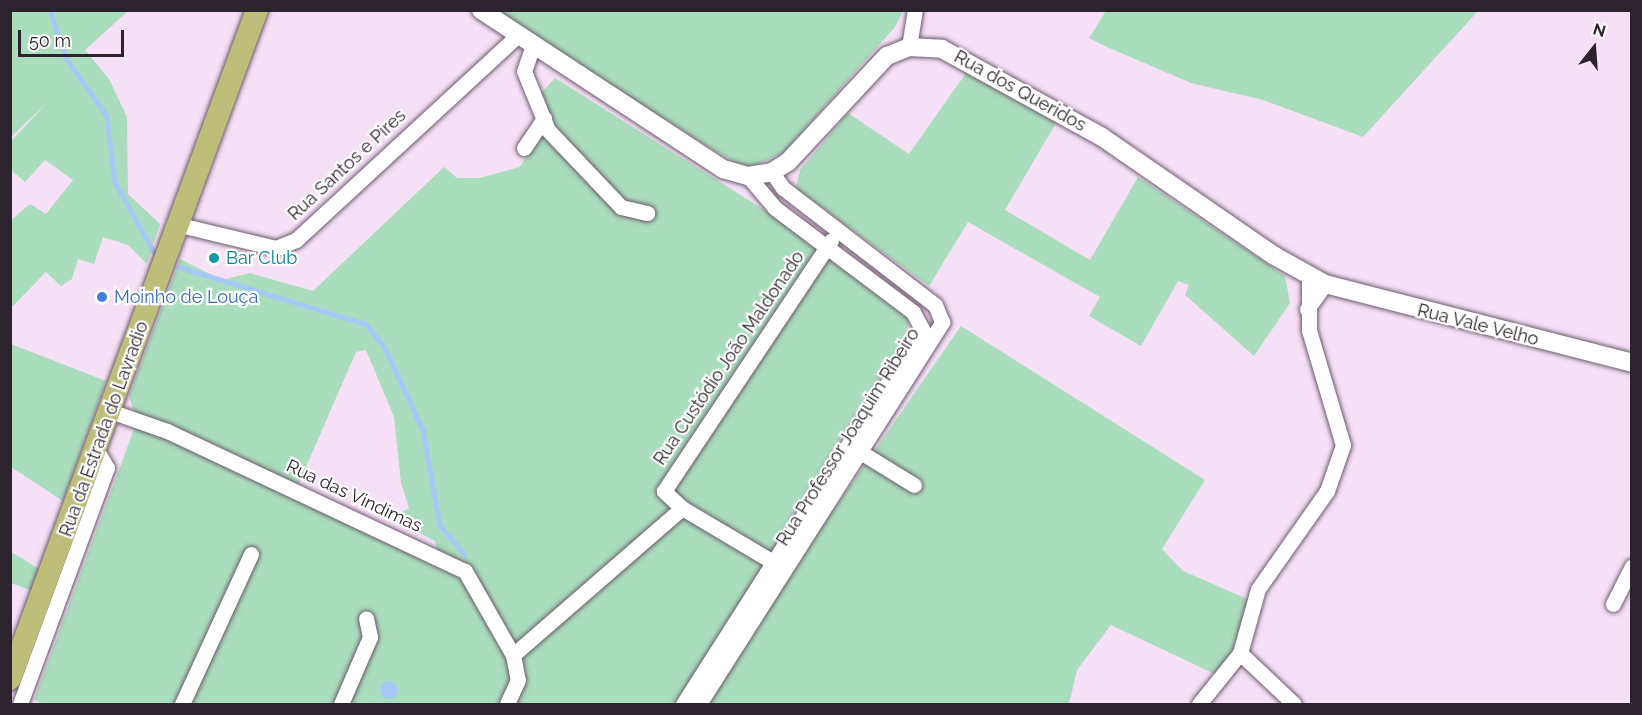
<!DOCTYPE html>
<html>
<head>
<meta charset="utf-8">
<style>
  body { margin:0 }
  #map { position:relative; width:1642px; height:715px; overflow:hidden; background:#f5e0f6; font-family:Raleway,sans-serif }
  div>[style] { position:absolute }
  .green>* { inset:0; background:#aaddbd }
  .water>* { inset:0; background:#a7c8f6 }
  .round { border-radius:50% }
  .stream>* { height:4.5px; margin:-2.25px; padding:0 2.25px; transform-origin:2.25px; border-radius:2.25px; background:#a7c8f6 }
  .roads { filter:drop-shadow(0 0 2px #6c5a6d) drop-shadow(0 0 2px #6c5a6d) }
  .minor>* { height:15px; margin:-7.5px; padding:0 7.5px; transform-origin:7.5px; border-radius:7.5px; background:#fff }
  .tertiary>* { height:18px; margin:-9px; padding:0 9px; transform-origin:9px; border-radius:9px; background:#fff }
  .primary>* { height:22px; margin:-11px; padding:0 11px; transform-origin:11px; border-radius:11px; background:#bcbe79 }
  .dots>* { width:16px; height:16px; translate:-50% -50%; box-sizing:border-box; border:3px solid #fff; border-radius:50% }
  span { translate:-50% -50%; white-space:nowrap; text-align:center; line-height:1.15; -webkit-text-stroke:4.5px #fff; paint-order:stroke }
  .street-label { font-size:18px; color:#2c242c }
  .culture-label { font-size:18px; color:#0d838f }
  .left { translate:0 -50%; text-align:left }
  .shop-label { font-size:18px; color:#366cbe }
  .frame { position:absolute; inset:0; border:12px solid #2c242c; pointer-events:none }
  .north { position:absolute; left:1564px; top:18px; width:60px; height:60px; -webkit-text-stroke:4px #fff; paint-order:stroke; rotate:17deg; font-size:16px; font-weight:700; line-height:24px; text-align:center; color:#2c242c }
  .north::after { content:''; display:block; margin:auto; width:21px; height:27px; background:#2c242c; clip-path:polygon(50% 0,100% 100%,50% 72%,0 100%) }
  .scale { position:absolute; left:18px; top:30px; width:106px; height:27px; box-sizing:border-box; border:3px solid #2c242c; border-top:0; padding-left:8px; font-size:18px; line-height:21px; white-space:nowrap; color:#2c242c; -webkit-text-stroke:4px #fff; paint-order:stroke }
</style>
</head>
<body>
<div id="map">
  <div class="green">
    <i style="clip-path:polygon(10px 11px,128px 11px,85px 50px,109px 79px,127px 117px,128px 194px,160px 224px,147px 264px,128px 245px,103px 237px,94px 264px,78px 259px,72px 279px,61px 286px,46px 272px,11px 308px,11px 220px,30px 204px,46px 214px,73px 180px,45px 160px,25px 182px,11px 170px,11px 141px,47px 103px,11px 137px)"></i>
    <i style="clip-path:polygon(495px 11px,903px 11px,895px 27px,784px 152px,756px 165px,741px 165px,712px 149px)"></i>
    <i style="clip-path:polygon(1106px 11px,1106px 10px,1478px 11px,1363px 137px,1263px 100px,1191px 83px,1107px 47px,1089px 38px)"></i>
    <i style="clip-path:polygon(966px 73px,1056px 123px,1005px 210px,1090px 260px,1138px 177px,1285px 276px,1290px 303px,1254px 356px,1185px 295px,1189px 285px,1178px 281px,1141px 346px,1089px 316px,1100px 297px,968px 222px,929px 286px,796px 188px,800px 170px,848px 113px,909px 154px)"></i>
    <i style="clip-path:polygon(evenodd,555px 78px,766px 211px,909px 319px,906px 335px,781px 532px,763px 577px,683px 704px,43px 704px,34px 700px,137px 421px,129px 396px,180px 259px,222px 280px,250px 273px,313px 291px,444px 167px,457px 178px,479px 178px,520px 167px,536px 140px,548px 130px,536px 99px,555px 78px,366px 350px,394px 417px,401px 483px,409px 508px,391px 518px,435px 541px,438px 556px,296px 490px,356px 352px,366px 350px)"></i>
    <i style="clip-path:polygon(961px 326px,1205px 480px,1162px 549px,1183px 571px,1254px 602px,1221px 677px,1111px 625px,1077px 670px,1069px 704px,699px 704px)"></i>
    <i style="clip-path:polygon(11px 344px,106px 381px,63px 501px,11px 467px)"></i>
    <i style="clip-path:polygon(10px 551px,39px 569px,30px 590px,11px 583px)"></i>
  </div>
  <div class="water">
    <i class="round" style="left:380px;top:681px;width:18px;height:18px"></i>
  </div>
  <div class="stream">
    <i style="left:50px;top:10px;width:51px;rotate:71.6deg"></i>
    <i style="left:66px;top:58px;width:71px;rotate:54.7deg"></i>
    <i style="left:107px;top:116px;width:66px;rotate:83.1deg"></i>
    <i style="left:115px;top:182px;width:80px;rotate:60.9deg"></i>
    <i style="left:179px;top:267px;width:195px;rotate:17deg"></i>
    <i style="left:366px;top:324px;width:28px;rotate:51deg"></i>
    <i style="left:384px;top:346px;width:93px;rotate:65.1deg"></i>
    <i style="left:423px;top:430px;width:97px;rotate:79.9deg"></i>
    <i style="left:440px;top:525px;width:38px;rotate:50deg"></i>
  </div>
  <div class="roads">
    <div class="minor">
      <i style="left:909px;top:47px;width:37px;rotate:-81deg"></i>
      <i style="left:532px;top:48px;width:24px;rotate:109deg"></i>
      <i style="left:524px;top:71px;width:64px;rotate:67.9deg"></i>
      <i style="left:548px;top:130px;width:106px;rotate:46.5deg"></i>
      <i style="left:621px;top:207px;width:27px;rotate:13deg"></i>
      <i style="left:524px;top:148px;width:36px;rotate:-56deg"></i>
      <i style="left:180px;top:225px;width:99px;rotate:13.5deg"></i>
      <i style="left:276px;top:248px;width:22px;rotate:-22deg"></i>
      <i style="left:296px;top:240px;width:298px;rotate:-42.7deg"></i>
      <i style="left:1307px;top:309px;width:31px;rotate:-54deg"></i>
      <i style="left:110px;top:411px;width:60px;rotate:19.3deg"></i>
      <i style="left:167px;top:431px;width:329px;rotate:25.2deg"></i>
      <i style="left:465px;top:571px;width:97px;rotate:60.3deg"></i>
      <i style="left:513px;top:655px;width:25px;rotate:79deg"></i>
      <i style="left:518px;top:680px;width:26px;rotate:115deg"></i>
      <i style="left:862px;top:453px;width:61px;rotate:31.6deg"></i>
      <i style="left:773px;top:562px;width:106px;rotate:-149.3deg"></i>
      <i style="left:682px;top:508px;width:25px;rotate:-137deg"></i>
      <i style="left:664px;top:491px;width:301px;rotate:-56.3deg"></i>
      <i style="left:1613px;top:604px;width:42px;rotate:-63.4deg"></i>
      <i style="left:1240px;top:653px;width:74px;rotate:43.4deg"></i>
      <i style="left:513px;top:655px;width:224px;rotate:-41deg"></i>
      <i style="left:20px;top:704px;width:252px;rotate:-69.8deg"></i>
      <i style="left:107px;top:468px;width:22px;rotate:-120deg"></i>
      <i style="left:182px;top:704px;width:165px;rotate:-65.3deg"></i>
      <i style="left:341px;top:704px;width:73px;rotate:-66.6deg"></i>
      <i style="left:370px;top:637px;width:19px;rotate:-102deg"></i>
      <i style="left:683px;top:704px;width:445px;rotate:-57.5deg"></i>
      <i style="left:922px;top:329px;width:19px;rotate:-118deg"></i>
      <i style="left:913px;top:312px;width:173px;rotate:-143deg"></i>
      <i style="left:775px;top:208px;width:42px;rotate:-130.2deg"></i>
      <i style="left:699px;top:704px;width:453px;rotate:-57.5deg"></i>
      <i style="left:942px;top:322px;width:18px;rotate:-112deg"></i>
      <i style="left:935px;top:305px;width:192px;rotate:-142.4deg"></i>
      <i style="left:783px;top:188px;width:19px;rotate:-125deg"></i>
      <i style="left:1199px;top:704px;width:65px;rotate:-51.2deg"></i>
      <i style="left:1240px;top:653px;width:66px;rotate:-74.3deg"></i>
      <i style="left:1258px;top:589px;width:120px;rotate:-54.9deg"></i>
      <i style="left:1327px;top:491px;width:49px;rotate:-70.8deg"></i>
      <i style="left:1343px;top:445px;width:120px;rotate:-106.5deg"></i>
      <i style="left:1309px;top:330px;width:54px;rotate:-90deg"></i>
    </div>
    <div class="tertiary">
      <i style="left:481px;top:10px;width:290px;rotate:33.3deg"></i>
      <i style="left:723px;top:169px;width:26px;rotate:16deg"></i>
      <i style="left:748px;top:176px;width:24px;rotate:-9deg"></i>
      <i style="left:772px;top:172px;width:19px;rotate:-32deg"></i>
      <i style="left:788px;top:162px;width:145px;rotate:-47deg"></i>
      <i style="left:887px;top:56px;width:24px;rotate:-22deg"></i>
      <i style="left:909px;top:47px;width:33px;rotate:3deg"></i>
      <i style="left:942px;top:49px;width:183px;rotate:28.8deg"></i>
      <i style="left:1102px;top:137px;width:208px;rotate:34.6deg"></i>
      <i style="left:1273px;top:255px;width:60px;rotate:29.1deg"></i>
      <i style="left:1325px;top:284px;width:317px;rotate:14.4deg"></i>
    </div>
    <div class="primary">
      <i style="left:10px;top:679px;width:713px;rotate:-69.74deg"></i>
    </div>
  </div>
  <div class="dots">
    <i style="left:214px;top:258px;background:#0f9aa8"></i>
    <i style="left:102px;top:297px;background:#3f7fe0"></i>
  </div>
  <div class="street-label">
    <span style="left:1020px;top:91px;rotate:29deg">Rua dos Queridos</span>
    <span style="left:347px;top:165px;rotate:-43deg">Rua Santos e Pires</span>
    <span style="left:1478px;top:325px;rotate:14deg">Rua Vale Velho</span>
    <span style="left:729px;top:358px;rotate:-56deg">Rua Custódio João Maldonado</span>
    <span style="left:104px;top:429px;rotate:-70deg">Rua da Estrada do Lavradio</span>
    <span style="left:848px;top:437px;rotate:-58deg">Rua Professor Joaquim Ribeiro</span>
    <span style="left:354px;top:496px;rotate:25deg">Rua das Vindimas</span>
  </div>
  <div class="culture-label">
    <span class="left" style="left:226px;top:258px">Bar Club</span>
  </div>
  <div class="shop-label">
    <span class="left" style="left:114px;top:297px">Moinho de Louça</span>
  </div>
  <div class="frame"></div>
  <div class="north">N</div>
  <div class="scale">50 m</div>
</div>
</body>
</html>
